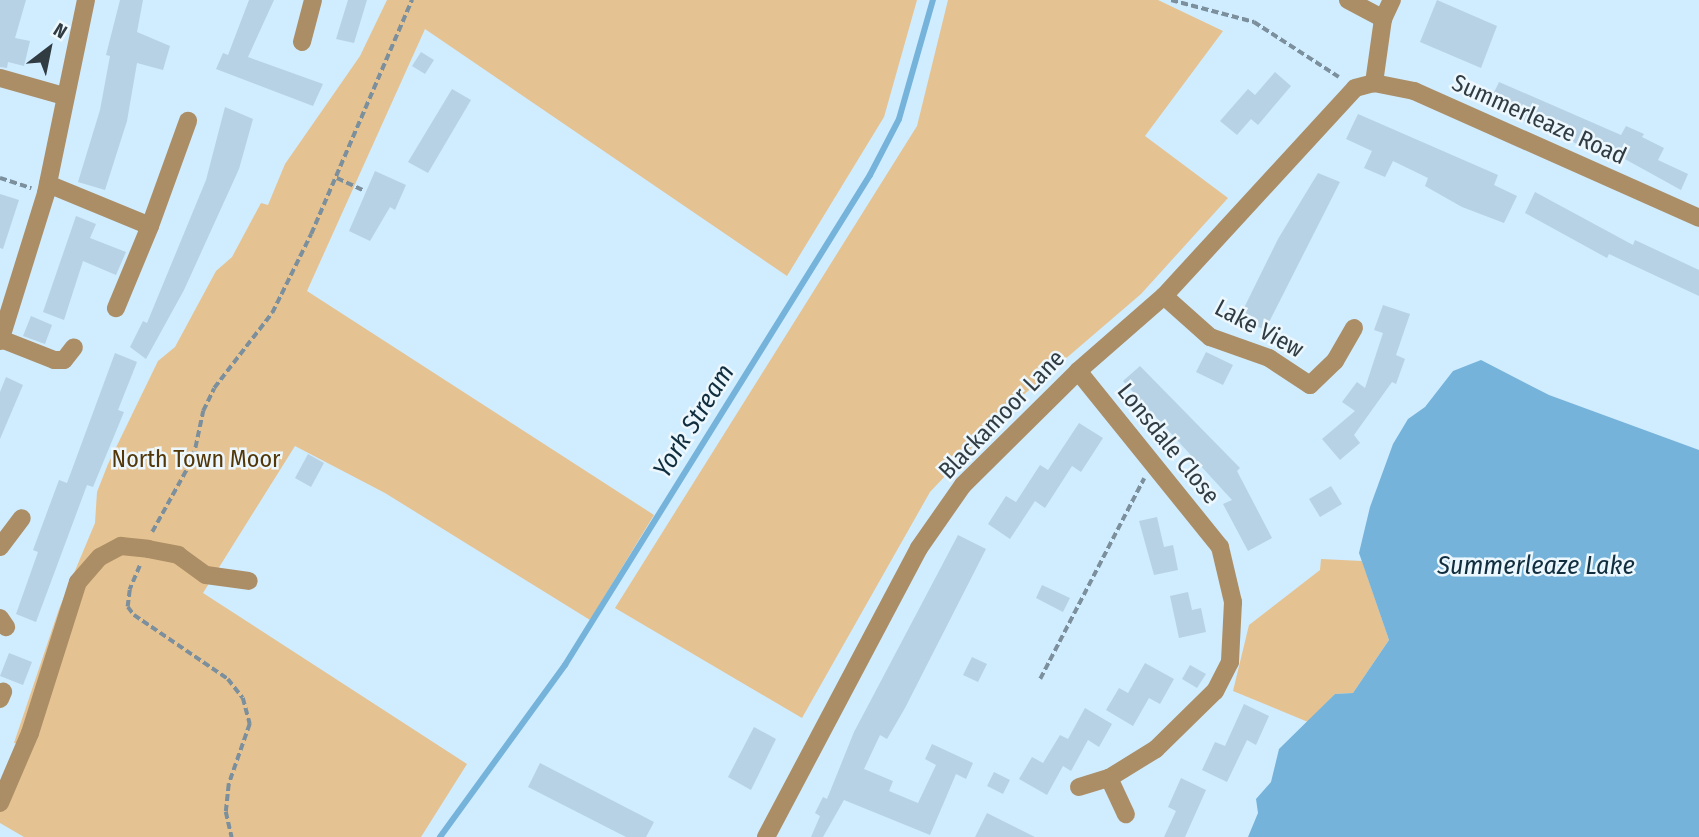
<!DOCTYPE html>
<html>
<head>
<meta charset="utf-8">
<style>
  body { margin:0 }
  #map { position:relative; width:1699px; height:837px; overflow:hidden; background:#d0ecff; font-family:"Fira Sans Condensed",sans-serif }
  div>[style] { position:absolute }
  .green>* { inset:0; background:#e5c291 }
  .water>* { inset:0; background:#75b3da }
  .stream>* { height:6px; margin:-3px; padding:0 3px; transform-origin:3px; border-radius:3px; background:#75b3da }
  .building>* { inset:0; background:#b6d2e4 }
  .path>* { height:3.5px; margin-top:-1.75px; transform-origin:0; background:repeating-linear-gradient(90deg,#7c8f9c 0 7px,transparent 0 10.5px) }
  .minor>* { height:18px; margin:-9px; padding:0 9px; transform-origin:9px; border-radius:9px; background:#ab8e66 }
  span { translate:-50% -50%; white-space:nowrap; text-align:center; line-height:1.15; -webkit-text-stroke:5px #ecf7fe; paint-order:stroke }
  .street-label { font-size:24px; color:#303b42 }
  .park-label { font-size:24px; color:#523709 }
  .water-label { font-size:26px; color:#112e3f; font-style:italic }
  .north { position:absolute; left:14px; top:14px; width:70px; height:70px; -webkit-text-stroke:5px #ecf7fe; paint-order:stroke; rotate:32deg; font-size:19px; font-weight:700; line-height:28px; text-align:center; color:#303b42 }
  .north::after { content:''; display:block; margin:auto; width:24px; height:32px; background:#303b42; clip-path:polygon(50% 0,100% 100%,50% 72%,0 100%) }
</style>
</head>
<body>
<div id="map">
  <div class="green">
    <i style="clip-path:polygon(387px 0,917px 0,884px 117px,787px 276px,425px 29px,307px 291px,654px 515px,590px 620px,385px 493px,295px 446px,203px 593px,467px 764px,421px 837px,24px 837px,0 823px,0 786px,20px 744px,14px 743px,59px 609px,95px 523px,97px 492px,108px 464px,158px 361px,175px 347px,216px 271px,232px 257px,261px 203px,268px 205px,285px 164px,360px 56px)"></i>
    <i style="clip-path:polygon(948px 0,1158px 0,1223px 31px,1145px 136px,1228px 198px,1141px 294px,1014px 403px,930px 492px,802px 718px,615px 608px,917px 126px)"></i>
    <i style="clip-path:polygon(1321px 559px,1362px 561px,1389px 640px,1353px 693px,1335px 694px,1308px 722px,1233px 691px,1249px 625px,1320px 570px)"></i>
  </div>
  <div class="water">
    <i style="clip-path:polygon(1481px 360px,1549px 395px,1699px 450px,1699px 837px,1248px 837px,1258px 813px,1256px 799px,1271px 782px,1279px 749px,1335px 694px,1353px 693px,1389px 640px,1359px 553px,1370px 507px,1393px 444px,1408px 419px,1425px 407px,1453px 371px)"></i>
  </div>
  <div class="stream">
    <i style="left:440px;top:837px;width:213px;rotate:-54deg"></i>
    <i style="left:565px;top:665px;width:577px;rotate:-58.1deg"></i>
    <i style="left:870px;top:175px;width:63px;rotate:-62.6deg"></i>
    <i style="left:899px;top:119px;width:124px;rotate:-74.1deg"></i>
  </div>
  <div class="building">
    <i style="clip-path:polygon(0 0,26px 0,15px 38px,30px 41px,24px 66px,8px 62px,7px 68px,0 67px)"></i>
    <i style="clip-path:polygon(120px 0,143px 0,137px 32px,170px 46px,163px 70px,137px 63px,127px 121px,105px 190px,78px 182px,100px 110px,110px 56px,106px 55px)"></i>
    <i style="clip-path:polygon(249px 0,274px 0,248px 57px,323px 84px,313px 106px,216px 69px,223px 53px,228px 55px)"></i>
    <i style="clip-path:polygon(348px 0,367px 0,354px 43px,336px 39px)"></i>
    <i style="clip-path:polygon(1437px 0,1497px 26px,1481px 68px,1420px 42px)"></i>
    <i style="clip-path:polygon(421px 52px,434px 60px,425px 74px,412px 66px)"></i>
    <i style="clip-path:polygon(1275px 72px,1291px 86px,1258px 125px,1251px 119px,1237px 135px,1220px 121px,1248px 89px,1255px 95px)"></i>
    <i style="clip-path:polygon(1499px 82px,1621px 135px,1626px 126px,1644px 134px,1642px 137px,1664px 148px,1658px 160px,1688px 174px,1681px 190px,1603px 147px,1600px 154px,1488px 105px)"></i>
    <i style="clip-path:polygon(452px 89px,471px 100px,428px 173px,408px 162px)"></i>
    <i style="clip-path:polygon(225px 107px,253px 119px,239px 169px,184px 290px,146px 359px,130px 347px,143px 321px,147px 323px,206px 180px)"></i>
    <i style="clip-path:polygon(1358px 114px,1498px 175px,1494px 185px,1517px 196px,1504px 223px,1462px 207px,1425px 186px,1428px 178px,1393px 161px,1385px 177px,1364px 168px,1372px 151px,1346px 139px)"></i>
    <i style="clip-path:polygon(375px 171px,406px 185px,395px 210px,390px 207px,370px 241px,349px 231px)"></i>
    <i style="clip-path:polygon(1318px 173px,1340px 182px,1265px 330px,1239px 318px,1278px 239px)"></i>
    <i style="clip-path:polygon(1535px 192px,1633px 245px,1635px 240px,1699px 270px,1699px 296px,1609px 254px,1607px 258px,1525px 213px)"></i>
    <i style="clip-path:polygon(0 194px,19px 200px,3px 249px,0 248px)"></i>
    <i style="clip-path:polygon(76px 216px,96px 224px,90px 238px,126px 252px,116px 275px,83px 261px,64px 320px,43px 312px)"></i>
    <i style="clip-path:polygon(1383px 305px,1410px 314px,1396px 355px,1405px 359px,1396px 384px,1392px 382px,1354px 435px,1360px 443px,1340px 460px,1322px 439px,1355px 411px,1342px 402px,1357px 382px,1365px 388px,1383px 333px,1374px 330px)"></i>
    <i style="clip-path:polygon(31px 316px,52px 325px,45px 344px,23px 336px)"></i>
    <i style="clip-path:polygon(1206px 352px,1233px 365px,1223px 385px,1196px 372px)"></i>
    <i style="clip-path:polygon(115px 353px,137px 362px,118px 410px,124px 412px,93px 487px,87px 485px,36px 622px,16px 614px,38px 552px,33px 550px,59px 480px,67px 483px)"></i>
    <i style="clip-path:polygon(1140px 366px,1240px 468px,1237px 471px,1272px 538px,1248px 551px,1223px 504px,1232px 500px,1123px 381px)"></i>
    <i style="clip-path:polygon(6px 377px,23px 385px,0 439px,0 392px)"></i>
    <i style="clip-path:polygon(1079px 423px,1103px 438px,1081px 472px,1072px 466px,1045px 508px,1035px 501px,1010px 539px,988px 524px,1006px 496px,1016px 502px,1040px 465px,1048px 470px)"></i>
    <i style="clip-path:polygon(308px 454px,324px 463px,311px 487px,295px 478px)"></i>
    <i style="clip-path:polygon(1331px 486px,1342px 504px,1320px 517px,1309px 499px)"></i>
    <i style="clip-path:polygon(1157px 517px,1164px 547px,1173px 545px,1178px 570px,1154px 575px,1139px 521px)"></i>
    <i style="clip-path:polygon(958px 535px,986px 549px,905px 708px,887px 739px,880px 735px,864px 769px,893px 781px,889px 791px,918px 803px,936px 765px,925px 759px,932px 744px,973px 763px,966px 779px,956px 774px,930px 835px,844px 800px,823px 837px,811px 837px,820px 816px,815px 813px,823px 797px,827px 799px,854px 732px)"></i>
    <i style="clip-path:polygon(1042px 585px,1070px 598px,1063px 612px,1036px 598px)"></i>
    <i style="clip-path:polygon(1188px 592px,1192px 610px,1201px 608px,1206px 632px,1179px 638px,1170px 596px)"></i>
    <i style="clip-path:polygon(9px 653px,32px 662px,23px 685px,0 676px)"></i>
    <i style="clip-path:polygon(972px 657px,987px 664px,978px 682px,963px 675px)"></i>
    <i style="clip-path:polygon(1145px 663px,1174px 679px,1160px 704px,1149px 698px,1133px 726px,1106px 710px,1119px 688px,1128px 693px)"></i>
    <i style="clip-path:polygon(1190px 665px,1206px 674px,1197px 688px,1182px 679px)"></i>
    <i style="clip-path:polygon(1244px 704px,1269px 716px,1256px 745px,1247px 740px,1227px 782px,1202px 770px,1215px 742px,1225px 746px)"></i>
    <i style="clip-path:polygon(1085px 708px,1112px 724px,1099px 747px,1088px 740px,1071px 771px,1063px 766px,1047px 795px,1019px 779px,1032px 757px,1043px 763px,1060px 735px,1068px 739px)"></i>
    <i style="clip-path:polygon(754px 727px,776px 739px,751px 790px,728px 777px)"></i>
    <i style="clip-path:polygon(540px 763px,654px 822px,646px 837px,626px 837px,528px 787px)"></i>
    <i style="clip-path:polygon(994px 772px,1010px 780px,1003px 794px,987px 786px)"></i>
    <i style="clip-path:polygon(1181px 778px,1206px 790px,1185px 837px,1164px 837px,1176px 811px,1168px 807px)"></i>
    <i style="clip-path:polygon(987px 813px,1035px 837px,975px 837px)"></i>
  </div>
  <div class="path">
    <i style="left:1171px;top:0;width:86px;rotate:14.8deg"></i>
    <i style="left:1254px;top:22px;width:101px;rotate:32.9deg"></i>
    <i style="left:0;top:178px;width:33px;rotate:18deg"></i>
    <i style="left:337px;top:178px;width:31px;rotate:25deg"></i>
    <i style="left:152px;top:532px;width:85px;rotate:-61deg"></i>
    <i style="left:193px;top:458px;width:48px;rotate:-78deg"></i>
    <i style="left:203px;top:411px;width:25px;rotate:-64deg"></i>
    <i style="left:214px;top:388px;width:95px;rotate:-52.3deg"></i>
    <i style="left:272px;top:313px;width:88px;rotate:-63.7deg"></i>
    <i style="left:311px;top:234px;width:255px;rotate:-66.7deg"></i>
    <i style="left:140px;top:566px;width:26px;rotate:113deg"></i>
    <i style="left:130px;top:590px;width:17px;rotate:97deg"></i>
    <i style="left:128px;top:607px;width:10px;rotate:53deg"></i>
    <i style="left:134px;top:615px;width:114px;rotate:34.2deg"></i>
    <i style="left:228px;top:679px;width:24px;rotate:52deg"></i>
    <i style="left:243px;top:698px;width:27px;rotate:75deg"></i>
    <i style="left:250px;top:724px;width:64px;rotate:109.3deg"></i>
    <i style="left:229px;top:784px;width:28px;rotate:96deg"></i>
    <i style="left:226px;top:812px;width:26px;rotate:77deg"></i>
    <i style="left:1040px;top:679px;width:226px;rotate:-62.6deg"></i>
  </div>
  <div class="minor">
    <i style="left:1348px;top:0;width:40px;rotate:28deg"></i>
    <i style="left:1383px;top:19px;width:65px;rotate:98deg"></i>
    <i style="left:1383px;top:19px;width:21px;rotate:-65deg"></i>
    <i style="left:302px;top:42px;width:43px;rotate:-75.3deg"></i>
    <i style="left:0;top:78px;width:66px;rotate:15.7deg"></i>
    <i style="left:48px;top:184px;width:110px;rotate:22.4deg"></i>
    <i style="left:150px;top:226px;width:89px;rotate:112.5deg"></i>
    <i style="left:150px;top:226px;width:112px;rotate:-70.1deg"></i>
    <i style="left:1164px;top:296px;width:62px;rotate:41.7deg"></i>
    <i style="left:1210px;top:337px;width:63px;rotate:19.6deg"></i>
    <i style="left:1269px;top:358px;width:49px;rotate:33.4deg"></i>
    <i style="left:1310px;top:385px;width:35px;rotate:-44deg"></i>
    <i style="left:1335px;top:361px;width:38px;rotate:-60deg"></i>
    <i style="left:1px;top:339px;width:57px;rotate:21.6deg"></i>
    <i style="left:54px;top:360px;width:10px"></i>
    <i style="left:64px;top:360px;width:16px;rotate:-52deg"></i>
    <i style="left:0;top:341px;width:155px;rotate:-72.7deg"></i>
    <i style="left:46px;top:193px;width:197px;rotate:-78.3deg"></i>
    <i style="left:1078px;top:371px;width:226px;rotate:51.1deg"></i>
    <i style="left:1220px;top:547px;width:57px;rotate:76.7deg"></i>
    <i style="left:1233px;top:602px;width:60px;rotate:92.9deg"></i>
    <i style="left:1230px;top:662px;width:33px;rotate:117deg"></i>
    <i style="left:1215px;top:691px;width:83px;rotate:135.5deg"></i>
    <i style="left:1156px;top:749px;width:55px;rotate:148.3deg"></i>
    <i style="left:1109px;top:778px;width:40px;rotate:65deg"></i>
    <i style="left:0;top:547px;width:36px;rotate:-53deg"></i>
    <i style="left:0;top:618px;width:11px;rotate:56deg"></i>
    <i style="left:0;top:699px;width:8px;rotate:-67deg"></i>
    <i style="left:1079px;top:787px;width:31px;rotate:-17deg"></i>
    <i style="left:0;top:803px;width:76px;rotate:-66.8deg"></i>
    <i style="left:30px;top:733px;width:158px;rotate:-72.4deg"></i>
    <i style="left:78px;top:582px;width:33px;rotate:-49deg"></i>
    <i style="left:100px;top:557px;width:24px;rotate:-28deg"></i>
    <i style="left:121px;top:546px;width:27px;rotate:6deg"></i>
    <i style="left:148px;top:549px;width:31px;rotate:11deg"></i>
    <i style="left:178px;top:555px;width:34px;rotate:36deg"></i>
    <i style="left:206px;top:575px;width:43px;rotate:7.9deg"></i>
    <i style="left:766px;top:837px;width:327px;rotate:-62.1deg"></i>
    <i style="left:919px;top:548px;width:77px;rotate:-55.1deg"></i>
    <i style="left:963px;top:485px;width:162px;rotate:-44.7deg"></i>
    <i style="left:1078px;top:371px;width:114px;rotate:-41.1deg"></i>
    <i style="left:1164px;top:296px;width:282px;rotate:-47.4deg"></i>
    <i style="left:1355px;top:88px;width:20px;rotate:-15deg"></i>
    <i style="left:1374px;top:83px;width:41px;rotate:11.3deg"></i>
    <i style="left:1414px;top:91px;width:312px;rotate:24deg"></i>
  </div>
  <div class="street-label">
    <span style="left:1539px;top:120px;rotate:24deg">Summerleaze Road</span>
    <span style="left:1259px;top:329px;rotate:28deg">Lake View</span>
    <span style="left:1002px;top:415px;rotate:-46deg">Blackamoor Lane</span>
    <span style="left:1168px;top:444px;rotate:51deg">Lonsdale Close</span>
  </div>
  <div class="park-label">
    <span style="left:196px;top:460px">North Town Moor</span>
  </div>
  <div class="water-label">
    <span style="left:694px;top:421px;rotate:-58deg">York Stream</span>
    <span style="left:1536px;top:566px">Summerleaze Lake</span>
  </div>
  <div class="north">N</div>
</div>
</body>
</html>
